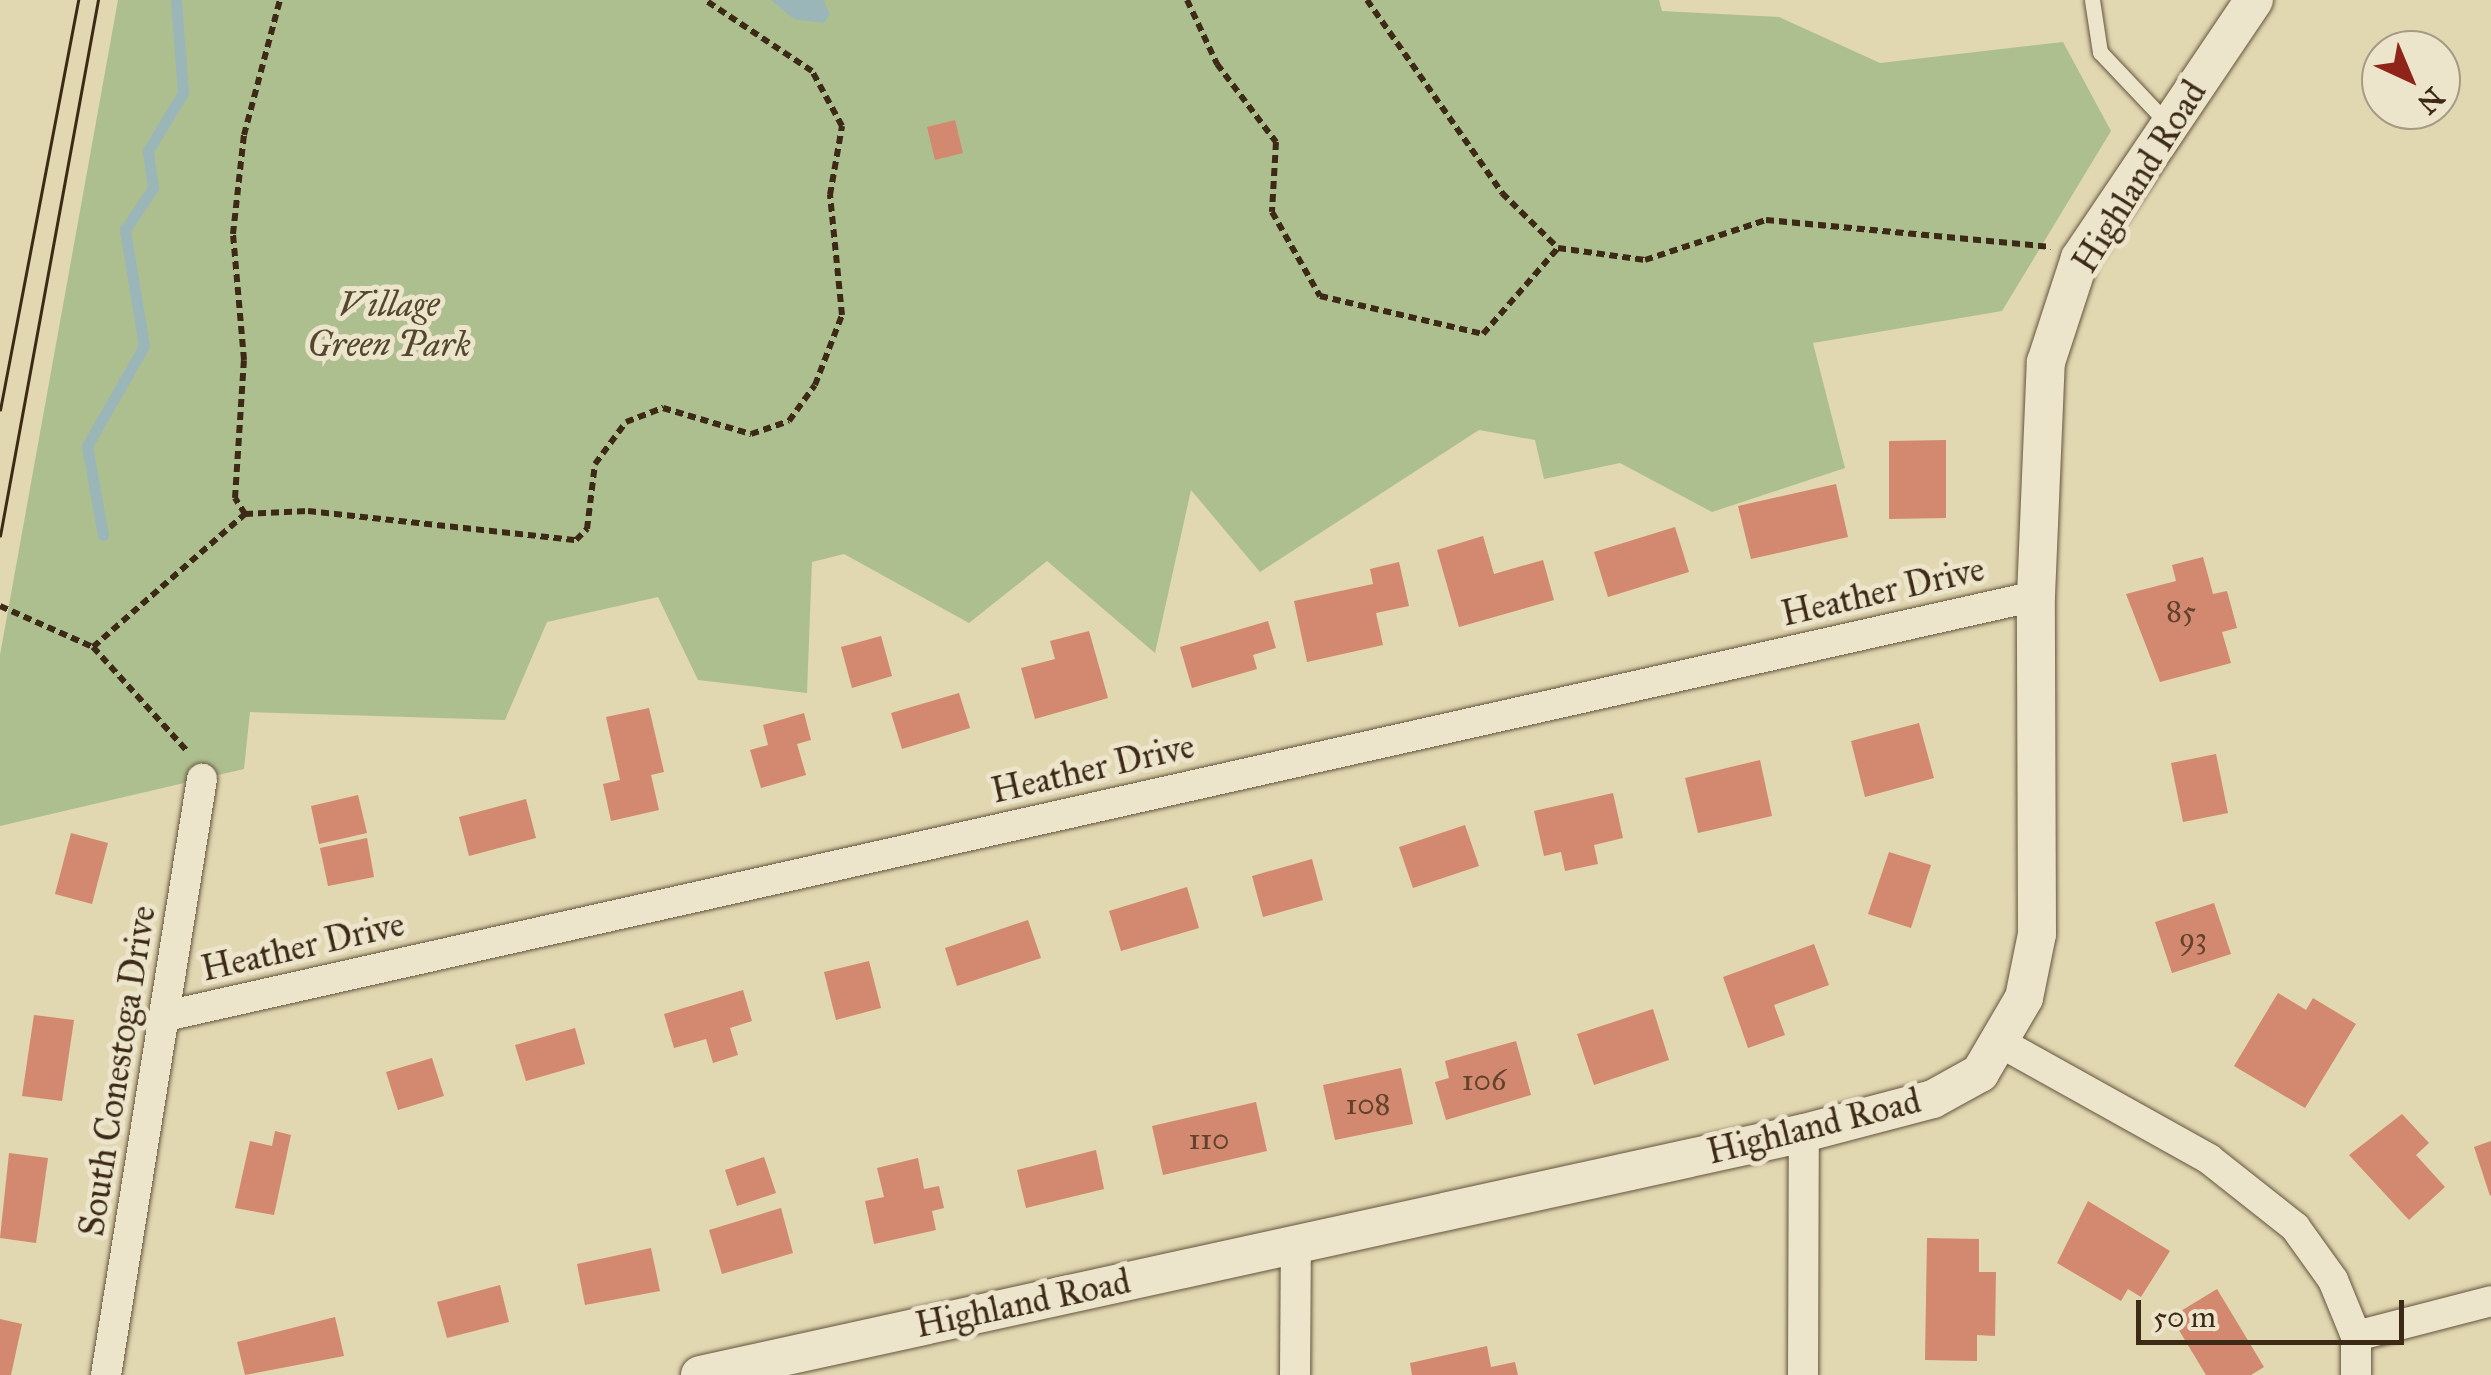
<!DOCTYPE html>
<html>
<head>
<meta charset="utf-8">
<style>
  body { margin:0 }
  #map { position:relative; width:2491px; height:1375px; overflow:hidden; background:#e1d7b1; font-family:"IM FELL Great Primer",serif }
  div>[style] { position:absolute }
  .green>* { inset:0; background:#aebf8f }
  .water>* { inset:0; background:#9ab6b8 }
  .stream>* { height:11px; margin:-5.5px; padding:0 5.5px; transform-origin:5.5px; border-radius:5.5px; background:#9ab6b8 }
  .building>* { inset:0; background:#d38870 }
  .path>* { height:6px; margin-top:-3px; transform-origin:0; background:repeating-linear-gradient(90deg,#3c2a16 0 8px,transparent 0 13px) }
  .roads { filter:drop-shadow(0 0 2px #65553d) drop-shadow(0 0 2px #65553d) }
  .service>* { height:15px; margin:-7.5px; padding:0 7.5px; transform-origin:7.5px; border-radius:7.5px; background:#ece5cc }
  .minor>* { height:30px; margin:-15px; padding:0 15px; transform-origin:15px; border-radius:15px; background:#ece5cc }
  .tertiary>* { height:38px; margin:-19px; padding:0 19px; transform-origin:19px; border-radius:19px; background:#ece5cc }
  .tram>* { height:2.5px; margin:-1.25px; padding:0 1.25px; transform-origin:1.25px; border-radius:1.25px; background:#3c2a16 }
  span { translate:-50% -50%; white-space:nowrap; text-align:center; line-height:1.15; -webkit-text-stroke:10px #ece5cc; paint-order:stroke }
  .number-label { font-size:30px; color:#62422c }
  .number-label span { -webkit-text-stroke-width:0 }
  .street-label { font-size:35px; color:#3c2a16 }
  .park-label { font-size:35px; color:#53482e; font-style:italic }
  .north { position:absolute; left:2361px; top:30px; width:100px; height:100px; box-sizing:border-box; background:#ece5cc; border:2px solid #a69a83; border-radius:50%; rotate:136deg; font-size:28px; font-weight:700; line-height:40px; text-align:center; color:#3c2a16 }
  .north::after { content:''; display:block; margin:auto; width:35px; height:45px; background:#8f2418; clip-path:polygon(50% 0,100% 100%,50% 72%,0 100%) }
  .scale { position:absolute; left:2136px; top:1300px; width:268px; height:45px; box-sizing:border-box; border:5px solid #3c2a16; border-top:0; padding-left:12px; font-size:30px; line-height:35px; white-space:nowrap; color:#3c2a16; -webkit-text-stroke:8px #ece5cc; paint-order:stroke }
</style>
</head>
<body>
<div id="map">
  <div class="green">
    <i style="clip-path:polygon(118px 0,1659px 0,1662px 11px,1779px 17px,1880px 63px,2063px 42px,2111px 131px,2002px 311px,1813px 343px,1845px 468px,1712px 512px,1620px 463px,1544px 479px,1535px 440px,1479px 430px,1260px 572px,1191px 490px,1155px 653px,1047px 561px,969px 623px,844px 554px,812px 562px,807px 693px,698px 680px,658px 597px,547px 622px,505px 720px,250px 712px,244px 769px,0 826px,0 655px)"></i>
  </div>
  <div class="water">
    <i style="clip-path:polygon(771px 0,823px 0,830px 14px,824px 23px,794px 19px)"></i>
  </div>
  <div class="stream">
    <i style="left:103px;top:535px;width:90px;rotate:-100.2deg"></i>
    <i style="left:87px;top:446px;width:115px;rotate:-60.3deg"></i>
    <i style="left:144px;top:346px;width:118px;rotate:-99.3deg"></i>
    <i style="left:125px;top:230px;width:50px;rotate:-56.3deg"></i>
    <i style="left:153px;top:188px;width:37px;rotate:-98deg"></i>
    <i style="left:148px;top:151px;width:68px;rotate:-58.9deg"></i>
    <i style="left:183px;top:93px;width:93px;rotate:-94.3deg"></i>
  </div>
  <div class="building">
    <i style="clip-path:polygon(955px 120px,963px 153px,935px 160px,927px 127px)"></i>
    <i style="clip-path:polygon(1946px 440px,1946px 518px,1889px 519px,1889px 441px)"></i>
    <i style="clip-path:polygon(1836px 484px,1848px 537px,1751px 559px,1738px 506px)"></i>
    <i style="clip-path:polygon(1675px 527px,1689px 572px,1608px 597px,1594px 552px)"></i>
    <i style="clip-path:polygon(1483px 536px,1494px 574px,1543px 560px,1554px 600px,1459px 627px,1437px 550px)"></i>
    <i style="clip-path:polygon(2203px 557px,2213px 594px,2227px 591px,2237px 628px,2222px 632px,2231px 663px,2160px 682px,2126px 594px,2176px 581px,2172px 565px)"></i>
    <i style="clip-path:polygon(1399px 562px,1409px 606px,1376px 613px,1383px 645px,1307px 662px,1294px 601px,1373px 584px,1370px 569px)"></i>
    <i style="clip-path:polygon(1268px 621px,1276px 648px,1253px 655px,1257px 669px,1192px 688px,1180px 647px)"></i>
    <i style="clip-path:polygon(1089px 631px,1108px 698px,1035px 719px,1021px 668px,1055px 659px,1050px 641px)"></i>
    <i style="clip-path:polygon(881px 636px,892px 676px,852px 688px,841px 647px)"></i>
    <i style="clip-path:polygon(959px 693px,970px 728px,902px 749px,891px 713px)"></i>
    <i style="clip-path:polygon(649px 708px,664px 772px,651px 775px,659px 810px,611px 821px,603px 784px,620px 780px,606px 717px)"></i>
    <i style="clip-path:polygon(804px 713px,811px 740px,797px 744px,806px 775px,761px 788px,750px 750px,768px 745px,763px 725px)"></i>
    <i style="clip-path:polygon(1919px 723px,1934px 778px,1865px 797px,1851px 741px)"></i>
    <i style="clip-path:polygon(2216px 754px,2228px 813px,2183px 822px,2171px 763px)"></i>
    <i style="clip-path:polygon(1760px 760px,1772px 816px,1698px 833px,1685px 778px)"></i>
    <i style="clip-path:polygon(1613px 793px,1623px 838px,1594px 845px,1598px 864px,1565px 871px,1561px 852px,1544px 856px,1534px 811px)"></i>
    <i style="clip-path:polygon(358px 795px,367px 833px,319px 844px,311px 806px)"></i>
    <i style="clip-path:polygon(526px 799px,536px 838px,469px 856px,459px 817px)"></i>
    <i style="clip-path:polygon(1465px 825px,1479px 866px,1413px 888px,1399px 847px)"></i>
    <i style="clip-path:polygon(71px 833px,108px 843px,92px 904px,55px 894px)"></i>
    <i style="clip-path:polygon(367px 838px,374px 877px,328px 886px,320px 848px)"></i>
    <i style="clip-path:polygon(1889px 852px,1931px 865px,1911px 928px,1868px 914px)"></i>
    <i style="clip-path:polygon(1312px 859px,1323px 900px,1263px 917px,1252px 876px)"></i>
    <i style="clip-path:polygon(1187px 887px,1199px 928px,1121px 951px,1109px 911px)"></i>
    <i style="clip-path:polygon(2214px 903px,2231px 954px,2172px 973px,2155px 922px)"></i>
    <i style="clip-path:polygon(1028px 920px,1041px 958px,957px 986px,945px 948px)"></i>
    <i style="clip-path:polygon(1814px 944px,1829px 985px,1774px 1005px,1785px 1035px,1748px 1048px,1723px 977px)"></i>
    <i style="clip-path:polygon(869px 961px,881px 1008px,836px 1020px,824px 972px)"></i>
    <i style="clip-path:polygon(743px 990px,752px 1021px,730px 1028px,738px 1055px,713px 1063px,706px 1039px,674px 1048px,664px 1014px)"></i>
    <i style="clip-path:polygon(2278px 993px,2306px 1010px,2313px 998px,2356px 1024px,2305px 1108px,2234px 1066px)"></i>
    <i style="clip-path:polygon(1653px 1009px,1669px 1060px,1594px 1085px,1577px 1034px)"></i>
    <i style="clip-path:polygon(34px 1015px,74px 1020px,62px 1101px,22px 1096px)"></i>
    <i style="clip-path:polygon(575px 1028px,585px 1064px,526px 1081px,515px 1045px)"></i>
    <i style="clip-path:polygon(1516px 1041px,1531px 1095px,1446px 1120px,1435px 1082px,1449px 1078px,1445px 1061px)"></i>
    <i style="clip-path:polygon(432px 1058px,444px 1096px,398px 1110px,386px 1072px)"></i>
    <i style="clip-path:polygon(1401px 1068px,1413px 1124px,1335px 1140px,1323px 1085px)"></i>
    <i style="clip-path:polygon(1256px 1102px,1267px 1151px,1163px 1175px,1152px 1126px)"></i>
    <i style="clip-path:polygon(2402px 1114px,2429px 1143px,2416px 1155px,2445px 1187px,2409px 1220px,2349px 1155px)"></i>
    <i style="clip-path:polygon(275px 1131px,291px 1135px,274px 1215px,235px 1208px,250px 1141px,272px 1146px)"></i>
    <i style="clip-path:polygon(2491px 1141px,2491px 1195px,2490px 1196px,2474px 1147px)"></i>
    <i style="clip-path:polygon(1096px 1150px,1104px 1189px,1026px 1208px,1017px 1170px)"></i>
    <i style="clip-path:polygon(9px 1153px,48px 1158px,36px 1243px,0 1238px)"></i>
    <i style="clip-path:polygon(764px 1157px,776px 1193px,737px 1206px,725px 1170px)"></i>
    <i style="clip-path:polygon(918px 1158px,924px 1189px,939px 1186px,944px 1208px,932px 1211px,936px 1230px,874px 1244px,865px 1201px,884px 1197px,877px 1168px)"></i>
    <i style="clip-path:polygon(2088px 1201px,2170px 1251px,2141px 1297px,2128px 1289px,2121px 1301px,2057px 1263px)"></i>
    <i style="clip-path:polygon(781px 1208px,793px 1253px,722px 1274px,709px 1230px)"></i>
    <i style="clip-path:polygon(1927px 1238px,1979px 1239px,1979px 1272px,1996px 1272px,1995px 1336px,1977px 1335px,1977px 1361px,1925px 1360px)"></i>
    <i style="clip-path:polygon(651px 1248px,660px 1291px,585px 1305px,577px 1264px)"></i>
    <i style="clip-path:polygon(500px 1285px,509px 1322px,447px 1338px,437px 1302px)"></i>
    <i style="clip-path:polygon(2217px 1289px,2264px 1367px,2251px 1375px,2206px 1375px,2171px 1317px)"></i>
    <i style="clip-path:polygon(335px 1317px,344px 1356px,245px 1375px,237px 1342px)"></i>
    <i style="clip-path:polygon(0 1319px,22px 1324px,11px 1375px,0 1375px)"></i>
    <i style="clip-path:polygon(1487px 1346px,1491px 1367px,1515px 1362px,1518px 1375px,1412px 1375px,1410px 1363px)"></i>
  </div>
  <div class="path">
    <i style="left:1187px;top:0;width:71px;rotate:64.9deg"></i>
    <i style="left:1217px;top:64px;width:98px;rotate:52.9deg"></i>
    <i style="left:1276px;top:142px;width:70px;rotate:93.3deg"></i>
    <i style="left:1272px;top:212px;width:97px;rotate:60.3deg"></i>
    <i style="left:1320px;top:296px;width:167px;rotate:13.1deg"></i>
    <i style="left:1483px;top:334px;width:114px;rotate:-48.9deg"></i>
    <i style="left:1558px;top:248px;width:88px;rotate:7.9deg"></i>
    <i style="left:1645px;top:260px;width:127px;rotate:-18.3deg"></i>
    <i style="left:1766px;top:220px;width:286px;rotate:5.4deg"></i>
    <i style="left:1367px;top:0;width:236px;rotate:55deg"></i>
    <i style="left:1502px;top:193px;width:78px;rotate:44.5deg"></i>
    <i style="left:245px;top:514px;width:19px;rotate:-122deg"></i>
    <i style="left:235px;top:498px;width:138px;rotate:-86.3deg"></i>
    <i style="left:244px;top:360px;width:126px;rotate:-95deg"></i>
    <i style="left:233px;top:234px;width:100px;rotate:-83.7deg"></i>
    <i style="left:244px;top:135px;width:140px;rotate:-75.1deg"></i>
    <i style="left:0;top:606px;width:102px;rotate:23.8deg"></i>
    <i style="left:93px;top:647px;width:142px;rotate:47.9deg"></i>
    <i style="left:93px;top:647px;width:202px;rotate:-41.2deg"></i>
    <i style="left:245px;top:514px;width:63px;rotate:-2.7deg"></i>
    <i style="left:308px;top:511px;width:270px;rotate:6.2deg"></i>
    <i style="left:576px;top:540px;width:16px;rotate:-45deg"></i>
    <i style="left:587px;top:529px;width:65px;rotate:-83deg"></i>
    <i style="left:595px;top:464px;width:52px;rotate:-53.6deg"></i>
    <i style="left:626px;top:422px;width:40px;rotate:-21deg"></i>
    <i style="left:663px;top:408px;width:92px;rotate:16.5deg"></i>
    <i style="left:751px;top:434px;width:40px;rotate:-18.9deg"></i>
    <i style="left:789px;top:421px;width:44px;rotate:-54.2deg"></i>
    <i style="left:815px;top:385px;width:75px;rotate:-68.9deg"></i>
    <i style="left:842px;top:315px;width:121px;rotate:-95.7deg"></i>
    <i style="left:830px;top:195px;width:70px;rotate:-80.1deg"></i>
    <i style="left:842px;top:126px;width:63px;rotate:-118.6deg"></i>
    <i style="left:812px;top:71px;width:128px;rotate:-146.4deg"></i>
  </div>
  <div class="roads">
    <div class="service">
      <i style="left:2092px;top:0;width:53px;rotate:81.3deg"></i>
      <i style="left:2100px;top:52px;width:102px;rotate:46.6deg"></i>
    </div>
    <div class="minor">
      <i style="left:166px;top:1016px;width:1917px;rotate:-12.66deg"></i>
      <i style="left:2001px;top:1043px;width:238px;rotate:29.1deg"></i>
      <i style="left:2209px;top:1159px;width:110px;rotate:38.3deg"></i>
      <i style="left:2295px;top:1227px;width:65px;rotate:54.4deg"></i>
      <i style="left:2333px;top:1280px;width:61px;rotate:67.7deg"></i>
      <i style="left:2356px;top:1336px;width:39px;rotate:90deg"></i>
      <i style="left:2356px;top:1336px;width:139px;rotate:-14.5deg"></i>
      <i style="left:106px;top:1375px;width:604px;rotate:-80.85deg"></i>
      <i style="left:1295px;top:1375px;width:130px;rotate:-89.6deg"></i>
      <i style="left:1803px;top:1375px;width:242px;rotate:-89.8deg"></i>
    </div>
    <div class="tertiary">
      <i style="left:700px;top:1375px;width:1130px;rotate:-12.36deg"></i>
      <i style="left:1804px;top:1133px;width:133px;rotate:-14.8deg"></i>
      <i style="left:1933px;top:1099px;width:54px;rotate:-29deg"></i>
      <i style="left:1980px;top:1073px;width:87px;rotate:-59.6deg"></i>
      <i style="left:2024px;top:998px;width:65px;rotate:-78.5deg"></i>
      <i style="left:2037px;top:934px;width:338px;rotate:-90.2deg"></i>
      <i style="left:2036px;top:596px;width:234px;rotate:-87.6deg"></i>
      <i style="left:2046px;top:362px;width:109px;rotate:-71.9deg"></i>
      <i style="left:2080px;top:258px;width:311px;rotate:-56deg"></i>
    </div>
  </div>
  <div class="tram">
    <i style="left:0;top:410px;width:417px;rotate:-79.2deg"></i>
    <i style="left:0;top:536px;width:545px;rotate:-79.64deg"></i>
  </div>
  <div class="number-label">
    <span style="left:2181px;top:611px">85</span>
    <span style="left:2193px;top:938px">93</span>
    <span style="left:1484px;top:1080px">106</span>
    <span style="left:1368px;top:1104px">108</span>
    <span style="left:1209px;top:1139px">110</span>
  </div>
  <div class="street-label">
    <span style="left:2140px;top:177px;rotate:-58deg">Highland Road</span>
    <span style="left:1883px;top:592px;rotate:-13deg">Heather Drive</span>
    <span style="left:1093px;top:769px;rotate:-13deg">Heather Drive</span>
    <span style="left:303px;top:947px;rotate:-13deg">Heather Drive</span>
    <span style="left:118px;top:1071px;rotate:-81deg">South Conestoga Drive</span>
    <span style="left:1814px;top:1127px;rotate:-14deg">Highland Road</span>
    <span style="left:1023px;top:1304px;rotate:-12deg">Highland Road</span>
  </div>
  <div class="park-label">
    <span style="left:389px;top:325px">Village<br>Green Park</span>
  </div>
  <div class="north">N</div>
  <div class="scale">50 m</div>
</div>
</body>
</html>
